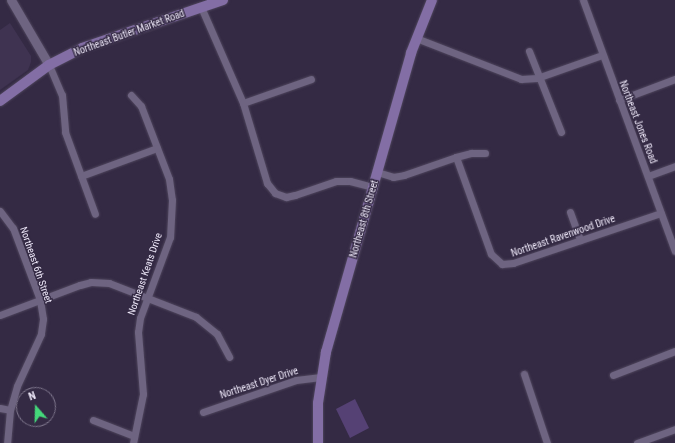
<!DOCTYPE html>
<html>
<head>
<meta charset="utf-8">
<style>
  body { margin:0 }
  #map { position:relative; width:675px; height:443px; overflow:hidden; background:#342a44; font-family:"Roboto Condensed",sans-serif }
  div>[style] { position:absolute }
  .built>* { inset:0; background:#3f3351 }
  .green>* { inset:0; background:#554174 }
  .roads { filter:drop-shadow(0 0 1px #4e455c) drop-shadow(0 0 1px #4e455c) }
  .minor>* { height:7px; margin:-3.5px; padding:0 3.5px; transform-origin:3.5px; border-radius:3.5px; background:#6e6481 }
  .tertiary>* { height:9px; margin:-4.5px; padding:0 4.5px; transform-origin:4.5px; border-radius:4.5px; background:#6e6481 }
  .secondary>* { height:10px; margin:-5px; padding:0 5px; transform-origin:5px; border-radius:5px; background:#836ea5 }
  span { translate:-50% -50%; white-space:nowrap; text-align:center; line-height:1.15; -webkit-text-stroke:3px #342a44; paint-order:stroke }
  .street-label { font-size:10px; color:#eee8f9 }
  .north { position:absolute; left:16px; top:387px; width:40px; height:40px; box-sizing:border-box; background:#342a44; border:1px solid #7e768c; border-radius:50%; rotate:340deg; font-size:11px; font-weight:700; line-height:16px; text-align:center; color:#eee8f9 }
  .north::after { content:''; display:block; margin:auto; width:14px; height:18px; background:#44d77a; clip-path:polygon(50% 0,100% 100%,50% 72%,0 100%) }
</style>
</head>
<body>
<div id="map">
  <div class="built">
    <i style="clip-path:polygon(10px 23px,31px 56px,31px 62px,28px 70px,0 90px,0 30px)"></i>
  </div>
  <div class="green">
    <i style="clip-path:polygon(355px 399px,369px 428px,350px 438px,336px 409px)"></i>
  </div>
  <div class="roads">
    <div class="minor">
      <i style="left:583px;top:0;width:267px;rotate:69.9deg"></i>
      <i style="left:201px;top:7px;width:105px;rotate:66.4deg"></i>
      <i style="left:243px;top:103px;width:84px;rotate:73.3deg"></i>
      <i style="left:267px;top:183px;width:13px;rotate:51deg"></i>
      <i style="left:275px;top:193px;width:12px;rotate:20deg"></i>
      <i style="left:286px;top:197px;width:9px;rotate:-13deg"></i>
      <i style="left:295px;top:195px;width:43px;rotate:-18.9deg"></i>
      <i style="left:336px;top:181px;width:14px"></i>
      <i style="left:350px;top:181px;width:24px;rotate:15deg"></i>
      <i style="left:416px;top:38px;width:113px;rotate:21.3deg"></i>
      <i style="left:521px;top:79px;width:16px;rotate:-4deg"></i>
      <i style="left:537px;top:78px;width:69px;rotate:-19.5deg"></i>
      <i style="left:529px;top:51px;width:87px;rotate:68.4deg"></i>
      <i style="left:49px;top:65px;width:33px;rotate:67deg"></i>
      <i style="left:62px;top:95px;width:37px;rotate:85deg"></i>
      <i style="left:65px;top:132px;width:87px;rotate:69.9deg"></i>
      <i style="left:131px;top:95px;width:15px;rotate:48deg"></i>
      <i style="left:141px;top:106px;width:78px;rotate:69deg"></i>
      <i style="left:169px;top:179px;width:21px;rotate:82deg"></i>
      <i style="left:172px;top:200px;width:37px;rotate:93deg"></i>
      <i style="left:170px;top:237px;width:86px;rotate:110.3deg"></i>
      <i style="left:140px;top:318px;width:14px;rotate:98deg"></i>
      <i style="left:138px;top:332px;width:62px;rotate:85.4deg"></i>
      <i style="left:143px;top:394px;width:50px;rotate:101.5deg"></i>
      <i style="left:619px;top:100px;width:60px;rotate:-20.6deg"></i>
      <i style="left:243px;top:103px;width:72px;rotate:-19.4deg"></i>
      <i style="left:456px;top:157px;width:16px;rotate:-15deg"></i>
      <i style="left:471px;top:153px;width:14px"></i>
      <i style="left:377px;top:172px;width:17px;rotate:17deg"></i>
      <i style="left:393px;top:177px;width:11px;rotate:-10deg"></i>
      <i style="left:404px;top:175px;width:55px;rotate:-19.1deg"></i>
      <i style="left:456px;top:157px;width:103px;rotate:70.2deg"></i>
      <i style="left:491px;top:254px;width:15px;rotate:42deg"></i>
      <i style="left:502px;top:264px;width:11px;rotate:-5deg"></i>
      <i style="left:513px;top:263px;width:156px;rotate:-18.7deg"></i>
      <i style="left:81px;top:176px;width:81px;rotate:-20.2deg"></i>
      <i style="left:648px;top:176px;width:29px;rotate:-20deg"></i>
      <i style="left:0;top:211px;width:21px;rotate:53deg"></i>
      <i style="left:13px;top:228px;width:77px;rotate:69.4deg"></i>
      <i style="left:40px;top:300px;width:19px;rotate:81deg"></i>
      <i style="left:43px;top:319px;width:15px;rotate:98deg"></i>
      <i style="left:41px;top:334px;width:57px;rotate:114.8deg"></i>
      <i style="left:17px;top:386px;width:25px;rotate:106deg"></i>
      <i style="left:10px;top:410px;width:33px;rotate:95deg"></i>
      <i style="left:570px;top:212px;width:30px;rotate:70deg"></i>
      <i style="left:0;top:315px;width:85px;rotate:-20.6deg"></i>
      <i style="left:80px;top:285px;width:11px;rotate:-15deg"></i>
      <i style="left:91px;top:282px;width:18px;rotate:3deg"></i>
      <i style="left:109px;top:283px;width:93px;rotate:21.3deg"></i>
      <i style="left:196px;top:317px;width:27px;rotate:39deg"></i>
      <i style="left:217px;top:334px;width:26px;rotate:62deg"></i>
      <i style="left:524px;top:374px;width:73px;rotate:71.6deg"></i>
      <i style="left:613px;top:375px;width:66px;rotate:-21.2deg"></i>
      <i style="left:0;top:408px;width:10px;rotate:11deg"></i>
      <i style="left:203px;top:412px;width:98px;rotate:-19deg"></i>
      <i style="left:296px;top:380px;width:25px;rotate:-7deg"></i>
      <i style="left:93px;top:420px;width:44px;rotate:21.3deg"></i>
      <i style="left:637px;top:443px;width:40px;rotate:-20.2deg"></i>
    </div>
    <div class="tertiary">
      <i style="left:11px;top:0;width:75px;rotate:59.7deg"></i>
    </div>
    <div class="secondary">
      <i style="left:0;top:101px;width:61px;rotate:-36.3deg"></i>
      <i style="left:49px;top:65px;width:37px;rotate:-27deg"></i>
      <i style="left:82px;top:48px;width:149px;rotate:-18.8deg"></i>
      <i style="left:318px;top:443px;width:40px;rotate:-90deg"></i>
      <i style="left:318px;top:403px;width:52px;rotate:-81.1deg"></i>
      <i style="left:326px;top:352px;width:311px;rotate:-74.1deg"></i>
      <i style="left:411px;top:53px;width:57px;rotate:-68.4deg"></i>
    </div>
  </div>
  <div class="street-label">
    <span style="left:129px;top:33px;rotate:-20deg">Northeast Butler Market Road</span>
    <span style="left:638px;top:122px;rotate:69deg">Northeast Jones Road</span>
    <span style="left:364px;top:219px;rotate:-74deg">Northeast 8th Street</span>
    <span style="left:563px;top:236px;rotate:-19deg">Northeast Ravenwood Drive</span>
    <span style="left:36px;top:265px;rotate:71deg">Northeast 6th Street</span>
    <span style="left:145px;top:274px;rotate:-71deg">Northeast Keats Drive</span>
    <span style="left:259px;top:383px;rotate:-18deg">Northeast Dyer Drive</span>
  </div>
  <div class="north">N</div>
</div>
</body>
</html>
